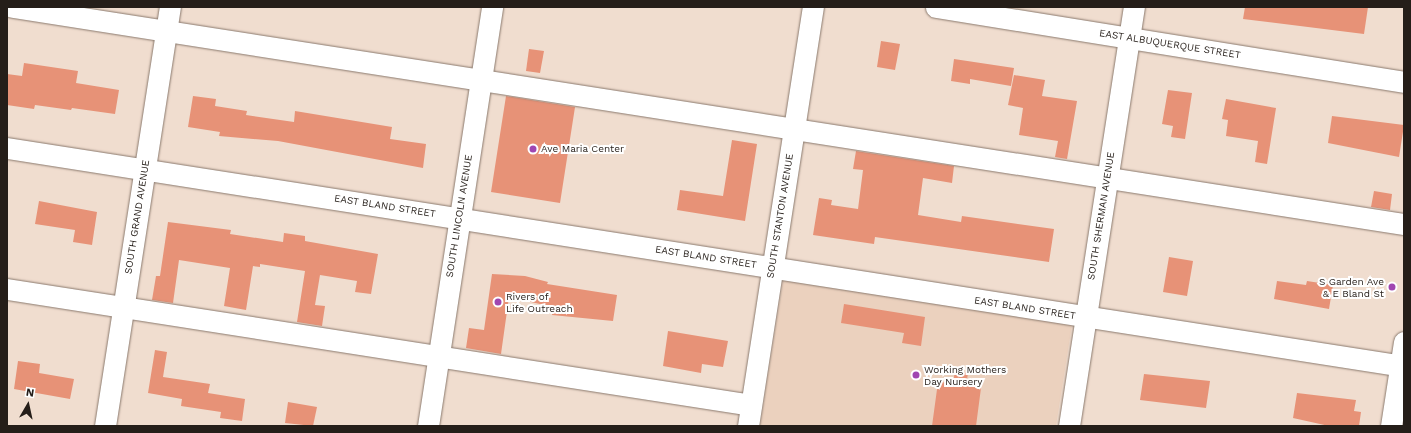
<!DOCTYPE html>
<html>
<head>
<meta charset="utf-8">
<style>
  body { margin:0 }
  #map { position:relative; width:1411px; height:433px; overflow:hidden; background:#f0ddcf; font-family:"Work Sans",sans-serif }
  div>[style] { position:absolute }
  .built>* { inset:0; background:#ebd1be }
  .building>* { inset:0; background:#e79277 }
  .roads { filter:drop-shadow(0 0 1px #8a796d) drop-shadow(0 0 1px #8a796d) }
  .minor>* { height:21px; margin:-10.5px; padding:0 10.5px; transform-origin:10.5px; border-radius:10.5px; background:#fff }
  .dots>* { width:11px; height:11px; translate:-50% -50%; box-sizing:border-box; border:2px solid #fff; border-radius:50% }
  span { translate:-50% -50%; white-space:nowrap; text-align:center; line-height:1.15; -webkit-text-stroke:4px #fff; paint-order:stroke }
  .street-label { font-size:10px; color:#251e19 }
  .poi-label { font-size:10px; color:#251e19 }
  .left { translate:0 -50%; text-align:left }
  .right { translate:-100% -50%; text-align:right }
  .frame { position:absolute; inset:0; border:8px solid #251e19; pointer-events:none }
  .north { position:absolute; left:8px; top:385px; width:40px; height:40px; -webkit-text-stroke:3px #fff; paint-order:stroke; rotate:9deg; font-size:11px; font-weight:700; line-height:16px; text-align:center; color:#251e19 }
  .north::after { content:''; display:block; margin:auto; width:14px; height:18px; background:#251e19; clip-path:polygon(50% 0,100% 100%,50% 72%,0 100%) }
</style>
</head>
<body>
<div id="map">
  <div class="built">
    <i style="clip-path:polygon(783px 280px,1072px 325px,1056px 426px,760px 426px)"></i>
  </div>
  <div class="building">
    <i style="clip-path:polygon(1245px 7px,1368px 7px,1364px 34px,1243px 19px)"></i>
    <i style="clip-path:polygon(881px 41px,900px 44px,895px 70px,877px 67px)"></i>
    <i style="clip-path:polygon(529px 49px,544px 51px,540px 73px,526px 71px)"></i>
    <i style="clip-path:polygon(954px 59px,1014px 68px,1011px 86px,970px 79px,970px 84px,951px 81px)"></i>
    <i style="clip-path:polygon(24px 63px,78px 71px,76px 83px,119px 90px,115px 114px,72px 108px,71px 110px,35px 105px,34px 109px,7px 105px,7px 74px,22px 76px)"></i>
    <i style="clip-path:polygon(1014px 75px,1045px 80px,1042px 96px,1077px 101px,1067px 159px,1055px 157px,1058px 141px,1019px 135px,1023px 108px,1008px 105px)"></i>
    <i style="clip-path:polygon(1168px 90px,1192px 93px,1185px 139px,1171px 137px,1173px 126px,1162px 124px)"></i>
    <i style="clip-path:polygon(193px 96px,216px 99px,215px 106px,247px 111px,246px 115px,294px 122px,295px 111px,392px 127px,390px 139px,426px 144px,423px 168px,278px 141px,219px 136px,220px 132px,188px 127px)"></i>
    <i style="clip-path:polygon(506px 96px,575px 107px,560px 203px,491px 192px)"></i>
    <i style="clip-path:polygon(1226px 99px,1276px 108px,1267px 164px,1255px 162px,1258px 141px,1226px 136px,1228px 120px,1222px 119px)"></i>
    <i style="clip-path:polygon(1332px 116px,1404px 125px,1399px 157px,1328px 143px)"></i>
    <i style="clip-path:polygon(732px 140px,757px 144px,745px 221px,677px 210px,680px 190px,723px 196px)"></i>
    <i style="clip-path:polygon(856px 151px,954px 166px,952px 183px,923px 178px,918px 215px,961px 222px,962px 216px,1054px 229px,1049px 262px,875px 237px,874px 244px,813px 235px,819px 198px,832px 200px,831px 205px,858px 209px,863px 170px,853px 169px)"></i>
    <i style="clip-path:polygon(1374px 191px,1392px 194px,1390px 210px,1371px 207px)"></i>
    <i style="clip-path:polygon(39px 201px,97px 212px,92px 245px,73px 242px,75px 230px,35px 224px)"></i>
    <i style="clip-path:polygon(168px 222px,231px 230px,230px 234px,283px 242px,284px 233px,305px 236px,305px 241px,378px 254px,371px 294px,355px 292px,357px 281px,320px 275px,315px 305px,325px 306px,322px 326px,297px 322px,305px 271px,260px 264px,260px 267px,253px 266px,246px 310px,224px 306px,230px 268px,179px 260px,173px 303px,152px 300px,156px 276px,160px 276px)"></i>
    <i style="clip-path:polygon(1169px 257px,1193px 261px,1187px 296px,1163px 292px)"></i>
    <i style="clip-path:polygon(492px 274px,525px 276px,548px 282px,547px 284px,617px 295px,613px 321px,552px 315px,553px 307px,509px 297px,501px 354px,466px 348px,469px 328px,484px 330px)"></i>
    <i style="clip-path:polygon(1277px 281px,1306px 285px,1307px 281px,1333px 285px,1329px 309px,1274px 299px)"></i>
    <i style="clip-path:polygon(844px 304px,925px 317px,921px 346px,902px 343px,904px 333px,841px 323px)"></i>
    <i style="clip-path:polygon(668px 331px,728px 341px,723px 367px,702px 364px,701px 373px,663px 366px)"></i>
    <i style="clip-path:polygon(155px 350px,167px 352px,163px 377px,210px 384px,208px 393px,245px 399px,242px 421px,220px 418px,221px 412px,181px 406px,182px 399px,148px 393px)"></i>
    <i style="clip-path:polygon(18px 361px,40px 364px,39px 373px,74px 379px,70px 399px,14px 389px)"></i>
    <i style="clip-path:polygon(955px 371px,968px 373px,966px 386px,981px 388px,976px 426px,932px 426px,938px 382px,953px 383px)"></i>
    <i style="clip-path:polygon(1144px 374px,1210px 381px,1206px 408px,1140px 400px)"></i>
    <i style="clip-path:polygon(1297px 393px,1356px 400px,1354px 411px,1361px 412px,1359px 426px,1329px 426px,1293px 418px)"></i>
    <i style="clip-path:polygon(288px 402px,317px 407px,313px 426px,285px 423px)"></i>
  </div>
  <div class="roads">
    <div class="minor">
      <i style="left:13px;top:7px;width:1408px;rotate:8.87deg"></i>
      <i style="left:936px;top:7px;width:474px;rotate:9.1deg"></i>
      <i style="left:7px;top:148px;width:1414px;rotate:8.87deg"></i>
      <i style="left:7px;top:289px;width:753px;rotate:8.86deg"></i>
      <i style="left:105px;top:426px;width:424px;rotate:-81.2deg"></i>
      <i style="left:428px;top:426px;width:424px;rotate:-81.3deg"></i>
      <i style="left:748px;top:426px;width:424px;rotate:-81.2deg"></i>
      <i style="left:1069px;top:426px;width:424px;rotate:-81.2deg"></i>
      <i style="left:1391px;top:426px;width:85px;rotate:-81.2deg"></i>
    </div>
  </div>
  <div class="dots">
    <i style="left:533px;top:149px;background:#a046b1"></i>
    <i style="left:1392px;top:287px;background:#a046b1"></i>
    <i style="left:498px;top:302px;background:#a046b1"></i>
    <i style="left:916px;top:375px;background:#a046b1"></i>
  </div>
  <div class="street-label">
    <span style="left:1170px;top:44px;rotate:9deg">EAST ALBUQUERQUE STREET</span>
    <span style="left:385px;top:206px;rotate:9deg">EAST BLAND STREET</span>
    <span style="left:459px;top:216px;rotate:-81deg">SOUTH LINCOLN AVENUE</span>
    <span style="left:780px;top:216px;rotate:-81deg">SOUTH STANTON AVENUE</span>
    <span style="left:1101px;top:216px;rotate:-81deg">SOUTH SHERMAN AVENUE</span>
    <span style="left:137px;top:217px;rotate:-81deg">SOUTH GRAND AVENUE</span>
    <span style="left:706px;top:257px;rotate:9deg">EAST BLAND STREET</span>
    <span style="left:1025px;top:308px;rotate:9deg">EAST BLAND STREET</span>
  </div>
  <div class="poi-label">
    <span class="left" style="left:541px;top:149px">Ave Maria Center</span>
    <span class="right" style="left:1384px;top:287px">S Garden Ave<br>&amp; E Bland St</span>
    <span class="left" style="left:506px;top:302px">Rivers of<br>Life Outreach</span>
    <span class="left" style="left:924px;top:375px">Working Mothers<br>Day Nursery</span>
  </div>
  <div class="frame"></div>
  <div class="north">N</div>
</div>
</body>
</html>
